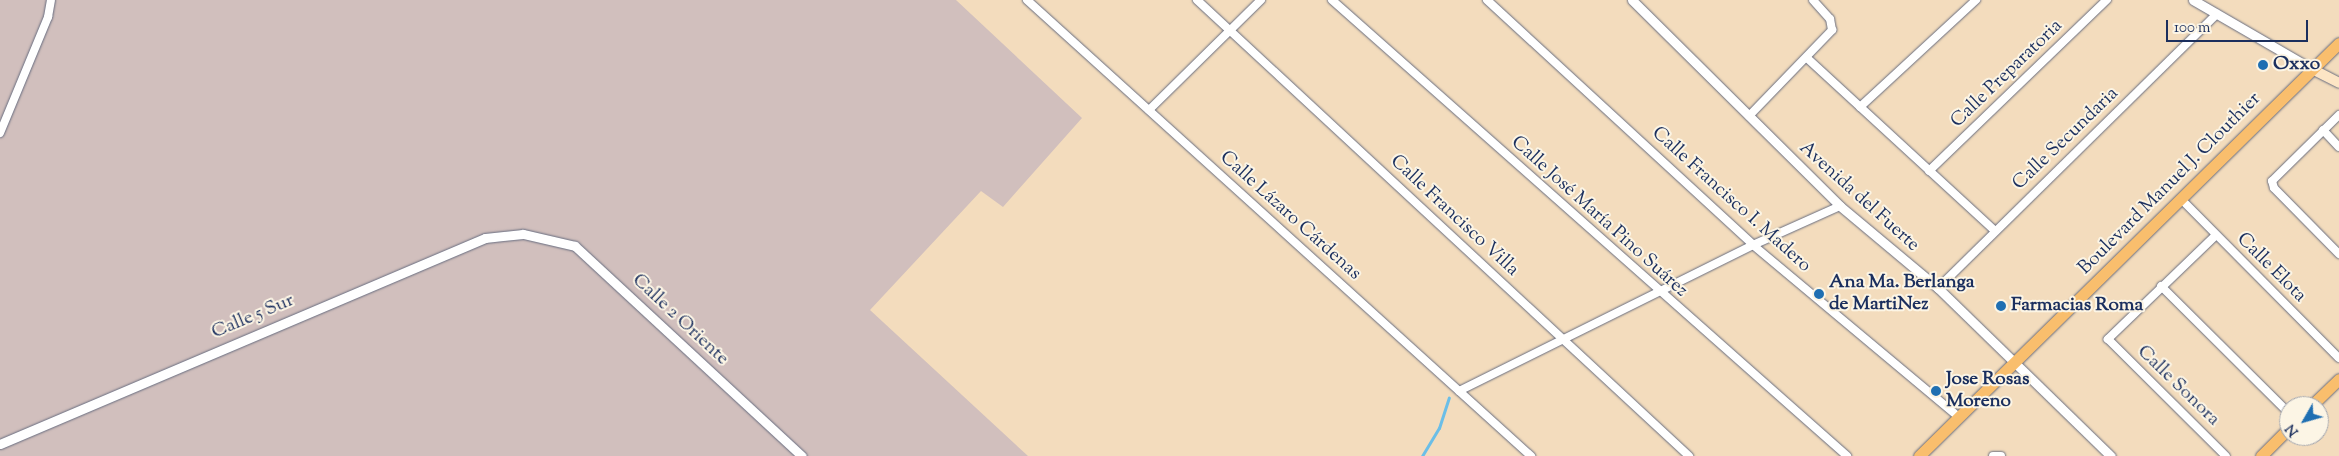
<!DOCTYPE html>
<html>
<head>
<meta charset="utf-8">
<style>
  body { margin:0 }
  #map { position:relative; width:2339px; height:456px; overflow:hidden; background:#f3dcbd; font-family:"Sorts Mill Goudy",serif }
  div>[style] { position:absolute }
  .industrial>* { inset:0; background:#d1bfbd }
  .stream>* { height:3px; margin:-1.5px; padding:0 1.5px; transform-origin:1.5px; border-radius:1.5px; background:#6bbee7 }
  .roads { filter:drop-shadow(0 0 1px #676c7f) drop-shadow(0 0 1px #676c7f) }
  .minor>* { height:8px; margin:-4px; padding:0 4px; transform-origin:4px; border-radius:4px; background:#fff }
  .tertiary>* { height:9px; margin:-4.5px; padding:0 4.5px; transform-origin:4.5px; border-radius:4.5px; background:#fff }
  .secondary>* { height:10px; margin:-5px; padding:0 5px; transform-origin:5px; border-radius:5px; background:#fde5c5 }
  .primary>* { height:11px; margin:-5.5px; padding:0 5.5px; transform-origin:5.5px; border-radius:5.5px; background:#f9be6d }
  .dots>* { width:14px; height:14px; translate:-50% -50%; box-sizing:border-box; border:2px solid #fcf5e5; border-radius:50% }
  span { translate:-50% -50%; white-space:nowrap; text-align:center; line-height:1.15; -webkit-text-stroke:4px #fcf5e5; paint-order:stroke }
  .poi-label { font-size:19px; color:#1b2f5e; font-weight:700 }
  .left { translate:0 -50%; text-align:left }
  .street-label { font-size:19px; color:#1b2f5e }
  .north { position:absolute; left:2279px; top:396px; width:50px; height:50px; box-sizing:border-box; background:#fcf5e5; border:1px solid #a2a6af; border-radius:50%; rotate:232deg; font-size:14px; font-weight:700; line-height:20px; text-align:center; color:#1b2f5e }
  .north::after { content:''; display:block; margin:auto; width:18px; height:22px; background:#1f6fb2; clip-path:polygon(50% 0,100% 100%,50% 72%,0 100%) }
  .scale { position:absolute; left:2166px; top:20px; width:142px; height:22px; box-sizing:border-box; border:2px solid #1b2f5e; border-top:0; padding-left:6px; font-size:15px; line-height:18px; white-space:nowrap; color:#1b2f5e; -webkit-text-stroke:4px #fcf5e5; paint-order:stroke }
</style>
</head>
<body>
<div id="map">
  <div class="industrial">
    <i style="clip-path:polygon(0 0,956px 0,1082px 118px,1003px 207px,981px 191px,870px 310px,1028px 456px,0 456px)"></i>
  </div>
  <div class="stream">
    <i style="left:1422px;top:456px;width:33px;rotate:-59deg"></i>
    <i style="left:1439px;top:428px;width:32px;rotate:-72deg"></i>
  </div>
  <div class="roads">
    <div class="minor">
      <i style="left:1027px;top:0;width:680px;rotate:42.14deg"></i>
      <i style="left:1197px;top:0;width:671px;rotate:42.83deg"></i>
      <i style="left:1332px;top:0;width:688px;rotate:41.52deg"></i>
      <i style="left:1487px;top:0;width:362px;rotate:42.6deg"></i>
      <i style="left:1753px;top:245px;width:268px;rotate:39.9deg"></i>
      <i style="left:1807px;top:58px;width:255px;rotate:42.6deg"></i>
      <i style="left:1860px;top:107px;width:158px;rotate:-42.7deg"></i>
      <i style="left:1149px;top:110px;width:157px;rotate:-44.5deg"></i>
      <i style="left:2339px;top:115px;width:94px;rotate:135.4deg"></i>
      <i style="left:2272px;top:181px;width:7px;rotate:74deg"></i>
      <i style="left:2274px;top:188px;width:93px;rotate:45.4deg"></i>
      <i style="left:1749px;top:116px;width:120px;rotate:-46deg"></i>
      <i style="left:1832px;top:30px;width:11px;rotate:-100deg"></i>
      <i style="left:1830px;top:19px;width:25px;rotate:-132deg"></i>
      <i style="left:2323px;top:130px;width:23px;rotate:47deg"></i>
      <i style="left:0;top:133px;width:126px;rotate:-67.5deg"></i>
      <i style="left:48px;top:17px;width:17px;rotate:-80deg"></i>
      <i style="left:1929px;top:171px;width:247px;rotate:-43.9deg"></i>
      <i style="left:2181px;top:199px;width:224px;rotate:45.2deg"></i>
      <i style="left:2215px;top:236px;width:149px;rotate:136.1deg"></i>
      <i style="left:2108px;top:339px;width:166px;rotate:44.8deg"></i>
      <i style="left:2161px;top:286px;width:180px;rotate:44.8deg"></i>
      <i style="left:1938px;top:288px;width:391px;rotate:-44.5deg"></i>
      <i style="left:1459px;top:391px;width:328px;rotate:-26.4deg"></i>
      <i style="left:1753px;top:245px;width:95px;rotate:-24.1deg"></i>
      <i style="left:1993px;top:456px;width:8px"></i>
    </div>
    <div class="tertiary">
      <i style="left:1632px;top:0;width:293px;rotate:44.7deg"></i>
      <i style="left:1840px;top:206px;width:128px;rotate:39.9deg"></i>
      <i style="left:1938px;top:288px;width:241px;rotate:44.2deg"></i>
      <i style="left:2193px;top:0;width:138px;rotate:30.1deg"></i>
      <i style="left:0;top:444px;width:527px;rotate:-23.01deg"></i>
      <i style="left:485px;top:238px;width:38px;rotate:-6deg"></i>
      <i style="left:523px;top:234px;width:53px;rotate:13deg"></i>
      <i style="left:575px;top:246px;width:309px;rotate:42.8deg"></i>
    </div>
    <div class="secondary">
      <i style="left:2312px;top:69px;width:30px;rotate:27deg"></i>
    </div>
    <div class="primary">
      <i style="left:2311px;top:406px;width:39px;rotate:-44deg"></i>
      <i style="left:1919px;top:456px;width:589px;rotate:-44.52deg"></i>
      <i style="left:2261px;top:456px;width:40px;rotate:-45deg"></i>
    </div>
  </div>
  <div class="dots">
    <i style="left:2263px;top:65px;background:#1f6fb2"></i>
    <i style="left:1819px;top:294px;background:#1f6fb2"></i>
    <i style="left:2001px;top:306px;background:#1f6fb2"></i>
    <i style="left:1936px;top:391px;background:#1f6fb2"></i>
  </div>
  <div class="poi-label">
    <span class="left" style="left:2273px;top:65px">Oxxo</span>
    <span class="left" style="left:1829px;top:294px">Ana Ma. Berlanga<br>de MartiNez</span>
    <span class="left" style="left:2011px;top:306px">Farmacias Roma</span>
    <span class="left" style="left:1946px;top:391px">Jose Rosas<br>Moreno</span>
  </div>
  <div class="street-label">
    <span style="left:2007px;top:74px;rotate:-44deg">Calle Preparatoria</span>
    <span style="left:2066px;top:139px;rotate:-44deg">Calle Secundaria</span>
    <span style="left:2170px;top:184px;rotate:-45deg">Boulevard Manuel J. Clouthier</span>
    <span style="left:1859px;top:197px;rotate:42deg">Avenida del Fuerte</span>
    <span style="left:1731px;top:200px;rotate:42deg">Calle Francisco I. Madero</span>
    <span style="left:1290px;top:216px;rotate:42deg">Calle Lázaro Cárdenas</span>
    <span style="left:1454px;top:216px;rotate:43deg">Calle Francisco Villa</span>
    <span style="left:1599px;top:217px;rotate:42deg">Calle José María Pino Suárez</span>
    <span style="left:2271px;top:268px;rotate:45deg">Calle Elota</span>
    <span style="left:253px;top:317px;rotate:-23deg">Calle 5 Sur</span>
    <span style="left:680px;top:320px;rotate:43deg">Calle 2 Oriente</span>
    <span style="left:2178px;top:386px;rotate:44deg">Calle Sonora</span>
  </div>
  <div class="north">N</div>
  <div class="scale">100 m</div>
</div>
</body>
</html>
